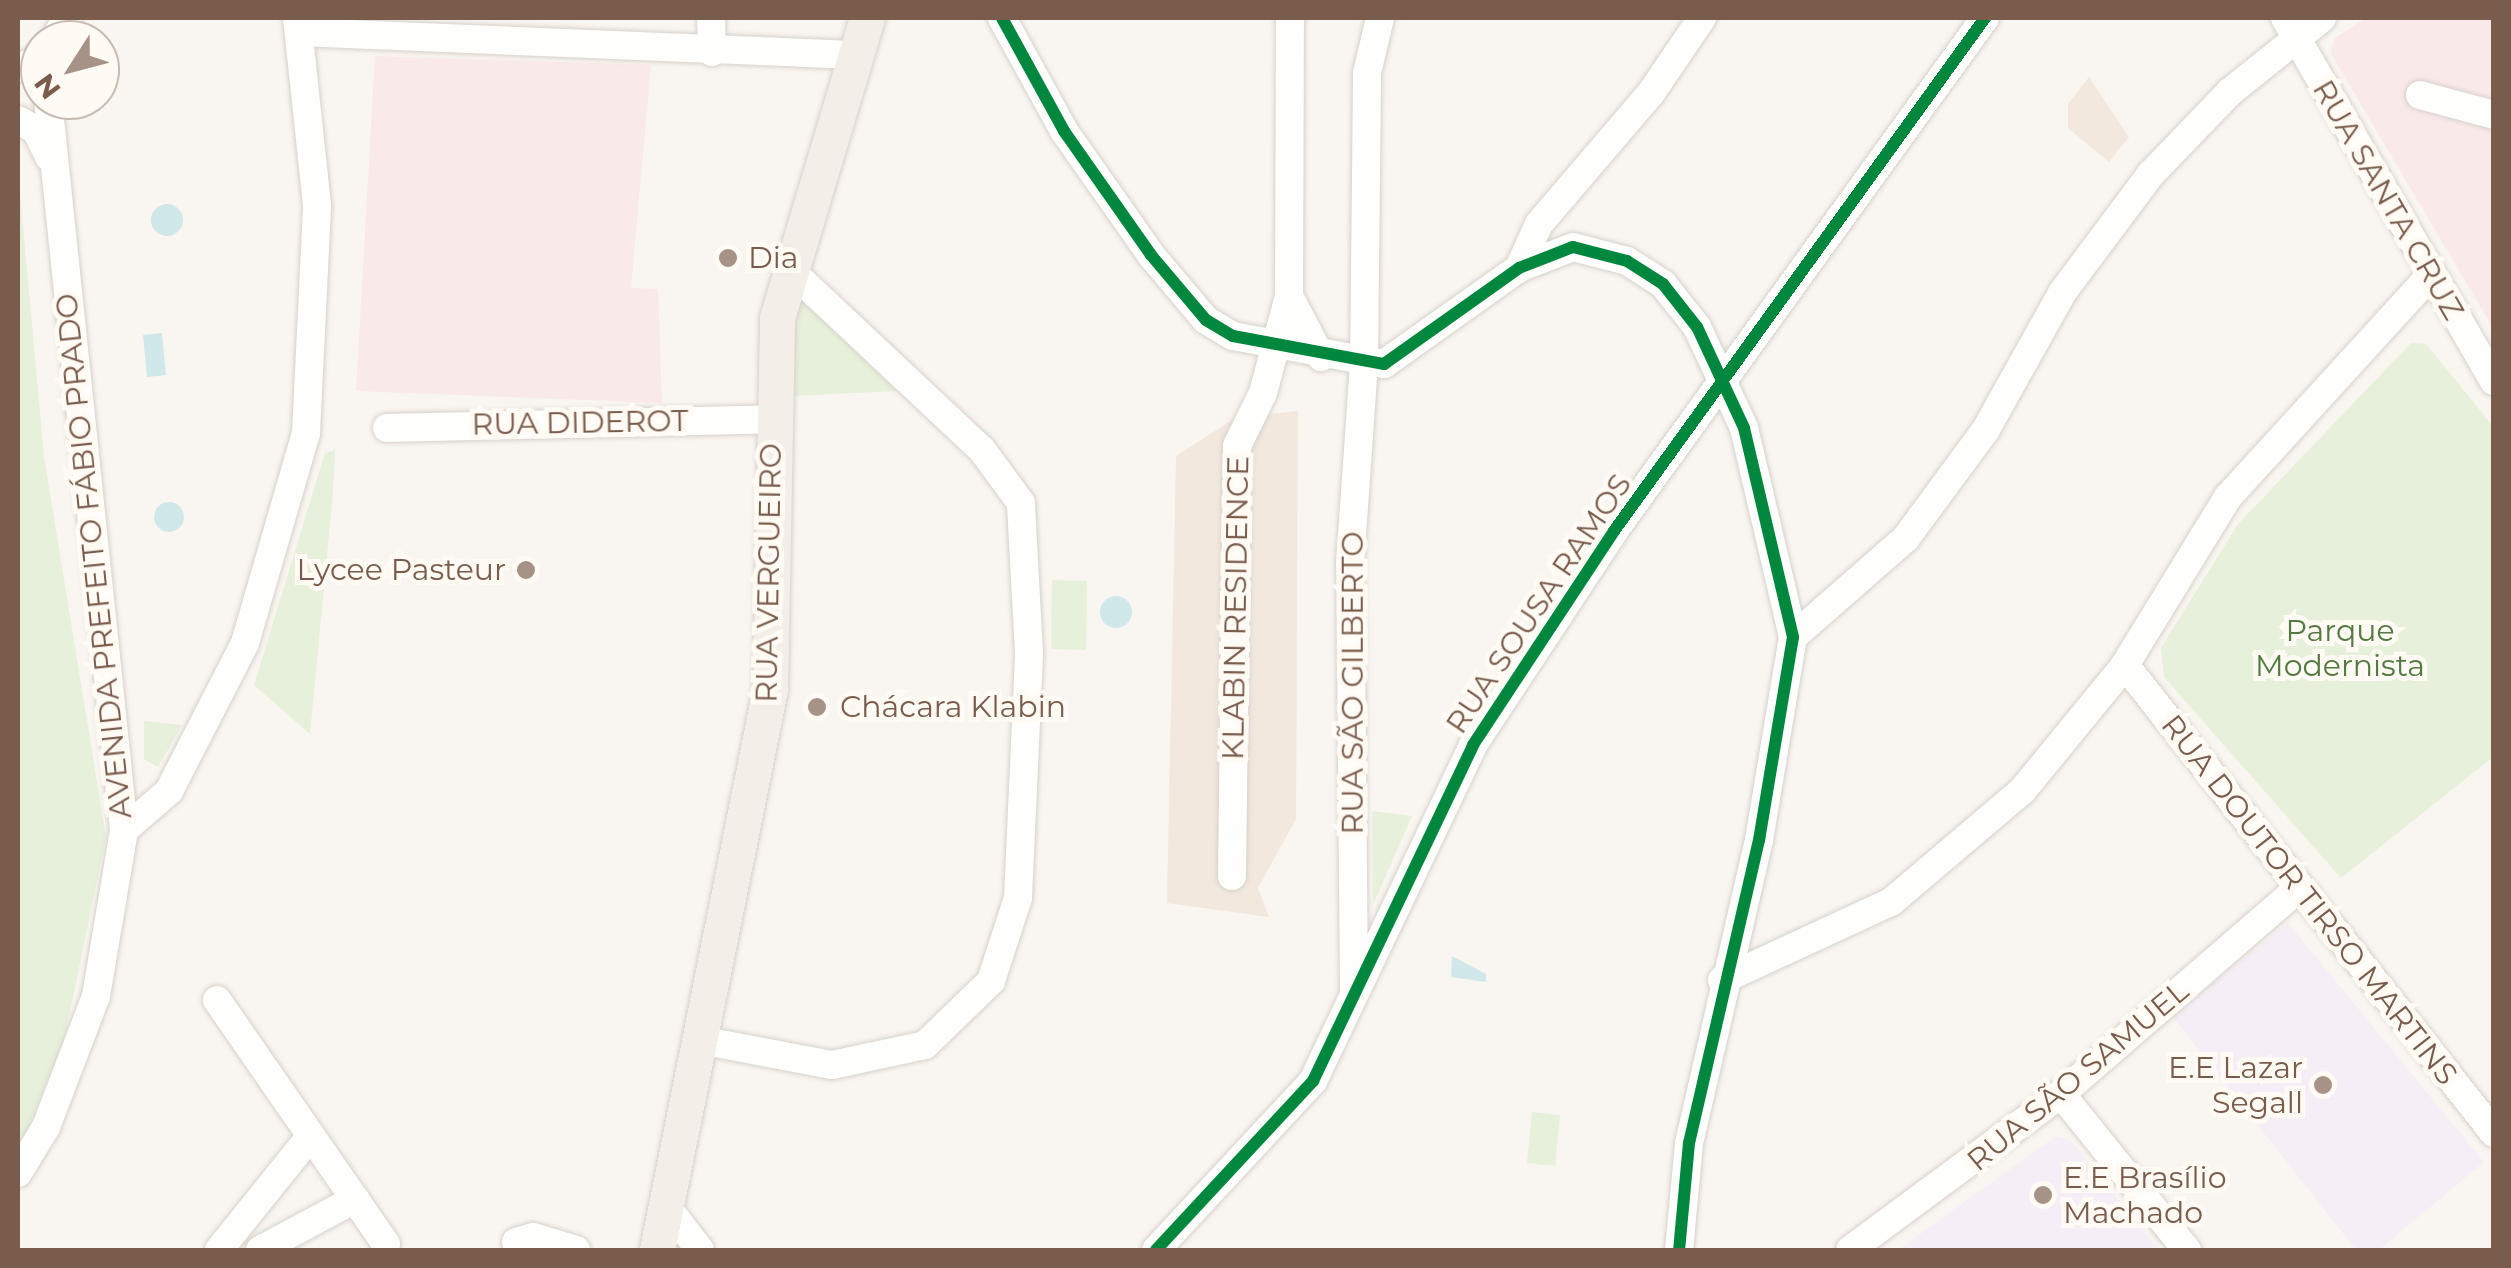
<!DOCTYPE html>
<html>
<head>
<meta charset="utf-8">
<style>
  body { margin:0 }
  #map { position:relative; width:2511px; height:1268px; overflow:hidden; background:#f9f5f0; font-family:Montserrat,sans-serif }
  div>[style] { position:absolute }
  .residential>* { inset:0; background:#f2e8de }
  .education>* { inset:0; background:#f6eef6 }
  .medical>* { inset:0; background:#fae9e9 }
  .green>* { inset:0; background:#e7f0db }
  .water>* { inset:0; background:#d0e8ea }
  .round { border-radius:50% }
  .roads { filter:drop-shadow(0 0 2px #d7d1cb) drop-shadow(0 0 2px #d7d1cb) }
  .minor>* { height:28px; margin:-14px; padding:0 14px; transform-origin:14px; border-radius:14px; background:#fefefd }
  .major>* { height:35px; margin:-17.5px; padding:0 17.5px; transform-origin:17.5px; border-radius:17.5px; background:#f3eee8 }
  .cycleway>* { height:12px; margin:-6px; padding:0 6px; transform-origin:6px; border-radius:6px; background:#00873e }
  .dots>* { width:28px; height:28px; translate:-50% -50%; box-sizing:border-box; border:5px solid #fffaf3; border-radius:50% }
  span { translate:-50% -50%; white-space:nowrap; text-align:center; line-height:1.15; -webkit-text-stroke:10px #fffaf3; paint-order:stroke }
  .street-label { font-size:30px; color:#7a5c4d }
  .poi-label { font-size:30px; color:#7a5c4d }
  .left { translate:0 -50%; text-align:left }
  .right { translate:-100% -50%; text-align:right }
  .park-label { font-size:30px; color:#537a41 }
  .frame { position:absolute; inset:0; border:20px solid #7a5c4d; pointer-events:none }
  .north { position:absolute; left:20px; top:20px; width:100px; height:100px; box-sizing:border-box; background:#fffaf3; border:2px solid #cabbb1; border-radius:50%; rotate:234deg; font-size:28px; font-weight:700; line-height:40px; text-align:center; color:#7a5c4d }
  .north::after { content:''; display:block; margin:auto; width:35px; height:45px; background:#a69286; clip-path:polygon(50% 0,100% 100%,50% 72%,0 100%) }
</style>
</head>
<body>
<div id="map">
  <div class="residential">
    <i style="clip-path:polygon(2089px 77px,2129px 137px,2109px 162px,2068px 128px,2068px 104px)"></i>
    <i style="clip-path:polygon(1298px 411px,1296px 819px,1258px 888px,1269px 917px,1167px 903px,1176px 456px,1235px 418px)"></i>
  </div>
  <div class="education">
    <i style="clip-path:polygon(2288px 923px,2484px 1162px,2379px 1250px,2356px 1250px,2172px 1016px)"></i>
    <i style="clip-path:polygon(2056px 1136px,2071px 1140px,2159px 1250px,1898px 1250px)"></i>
  </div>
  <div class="medical">
    <i style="clip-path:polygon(2366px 18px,2493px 18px,2493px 328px,2331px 54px,2334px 39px)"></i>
    <i style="clip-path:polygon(375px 56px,651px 65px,631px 288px,658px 289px,662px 403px,356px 391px)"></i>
  </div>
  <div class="green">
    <i style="clip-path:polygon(18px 172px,44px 457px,106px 837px,64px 1041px,18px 1152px)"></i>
    <i style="clip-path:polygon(798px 298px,826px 323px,897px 391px,790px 396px)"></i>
    <i style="clip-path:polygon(2411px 343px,2426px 344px,2493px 426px,2493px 757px,2341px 878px,2164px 677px,2161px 648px,2238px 524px)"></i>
    <i style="clip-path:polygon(335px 450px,333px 492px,310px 734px,254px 685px,325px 453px)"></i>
    <i style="clip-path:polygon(1052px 580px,1087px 581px,1086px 650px,1051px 649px)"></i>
    <i style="clip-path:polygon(144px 721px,182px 725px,158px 767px,144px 759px)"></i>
    <i style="clip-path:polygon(1372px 811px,1412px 816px,1373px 905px,1373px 901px)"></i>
    <i style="clip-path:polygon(1532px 1112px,1560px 1115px,1555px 1166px,1527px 1163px)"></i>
  </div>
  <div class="water">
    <i class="round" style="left:151px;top:204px;width:32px;height:32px"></i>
    <i style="clip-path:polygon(162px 333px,166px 375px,147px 377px,143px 335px)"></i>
    <i class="round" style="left:154px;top:502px;width:30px;height:30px"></i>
    <i class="round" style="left:1100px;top:596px;width:32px;height:32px"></i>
    <i style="clip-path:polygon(1452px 956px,1486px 974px,1486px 982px,1451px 977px)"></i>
  </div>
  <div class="roads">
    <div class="minor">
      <i style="left:711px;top:18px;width:34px;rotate:88deg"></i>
      <i style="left:1002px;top:18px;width:129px;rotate:61.2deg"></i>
      <i style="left:1064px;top:131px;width:151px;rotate:54.9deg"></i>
      <i style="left:1151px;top:255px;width:85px;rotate:49.8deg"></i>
      <i style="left:1206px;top:320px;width:31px;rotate:31deg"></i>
      <i style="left:1233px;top:336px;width:154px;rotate:10.5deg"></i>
      <i style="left:1384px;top:364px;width:166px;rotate:-35.4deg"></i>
      <i style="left:1519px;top:268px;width:58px;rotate:-21.3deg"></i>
      <i style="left:1573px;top:247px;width:56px;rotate:14.5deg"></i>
      <i style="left:1627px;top:261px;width:43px;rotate:32.6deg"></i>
      <i style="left:1663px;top:284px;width:55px;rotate:51.7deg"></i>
      <i style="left:1697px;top:327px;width:111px;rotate:65deg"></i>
      <i style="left:1744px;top:428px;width:215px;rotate:76.8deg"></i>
      <i style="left:1793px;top:637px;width:206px;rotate:99.5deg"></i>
      <i style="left:1759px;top:840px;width:311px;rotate:103deg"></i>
      <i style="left:1689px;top:1143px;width:107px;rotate:95.3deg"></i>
      <i style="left:2285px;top:18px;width:419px;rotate:60.1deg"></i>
      <i style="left:299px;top:32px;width:555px;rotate:2.37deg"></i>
      <i style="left:54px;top:40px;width:26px;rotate:-59deg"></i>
      <i style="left:18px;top:68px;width:24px;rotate:-22deg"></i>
      <i style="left:2420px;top:95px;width:77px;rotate:15.1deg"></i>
      <i style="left:18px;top:120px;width:21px;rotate:29deg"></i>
      <i style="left:36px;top:130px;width:30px;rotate:64deg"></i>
      <i style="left:1519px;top:268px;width:48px;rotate:-65.6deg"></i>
      <i style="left:1539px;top:224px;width:172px;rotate:-49.5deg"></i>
      <i style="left:1651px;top:93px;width:91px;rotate:-55.8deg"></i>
      <i style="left:1289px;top:296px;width:69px;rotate:62.3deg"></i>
      <i style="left:387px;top:428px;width:385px;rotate:-1.3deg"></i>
      <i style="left:1793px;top:637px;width:150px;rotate:-41.2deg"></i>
      <i style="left:1906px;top:538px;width:133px;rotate:-53.6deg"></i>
      <i style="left:1985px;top:431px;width:158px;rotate:-60.8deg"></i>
      <i style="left:2062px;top:293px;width:149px;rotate:-53.2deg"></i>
      <i style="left:2151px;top:174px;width:114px;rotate:-46.1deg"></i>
      <i style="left:2230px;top:92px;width:118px;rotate:-38.8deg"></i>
      <i style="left:2125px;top:665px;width:596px;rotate:51.75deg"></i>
      <i style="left:124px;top:830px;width:60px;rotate:-40.9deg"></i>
      <i style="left:169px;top:791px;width:166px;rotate:-62.8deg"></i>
      <i style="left:245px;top:643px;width:219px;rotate:-73.8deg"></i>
      <i style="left:306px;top:433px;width:228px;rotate:-87.2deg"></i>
      <i style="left:317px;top:205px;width:188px;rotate:-96.1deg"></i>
      <i style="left:1232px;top:876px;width:430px;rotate:-89.3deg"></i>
      <i style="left:1237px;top:446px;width:59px;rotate:-63.9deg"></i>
      <i style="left:1263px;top:393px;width:100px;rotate:-75deg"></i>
      <i style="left:1289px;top:296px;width:278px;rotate:-89.8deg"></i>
      <i style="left:1722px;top:980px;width:186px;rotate:-24.8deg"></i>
      <i style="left:1891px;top:902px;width:172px;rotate:-40.3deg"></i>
      <i style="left:2022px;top:791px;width:163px;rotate:-50.7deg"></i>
      <i style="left:2125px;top:665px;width:197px;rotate:-58.5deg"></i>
      <i style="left:2228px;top:497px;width:298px;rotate:-47.6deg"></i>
      <i style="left:1354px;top:988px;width:424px;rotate:-90.5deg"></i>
      <i style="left:1350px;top:564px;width:198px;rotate:-86deg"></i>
      <i style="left:1364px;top:366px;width:293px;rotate:-89.4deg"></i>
      <i style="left:1367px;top:73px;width:57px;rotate:-76.7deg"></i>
      <i style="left:217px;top:1000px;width:297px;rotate:55.3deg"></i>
      <i style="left:705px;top:1041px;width:129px;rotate:10.7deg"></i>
      <i style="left:832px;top:1065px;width:95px;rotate:-12.1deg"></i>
      <i style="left:925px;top:1045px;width:92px;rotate:-44.1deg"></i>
      <i style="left:991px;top:981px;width:87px;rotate:-72deg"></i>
      <i style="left:1018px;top:898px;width:245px;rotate:-87.4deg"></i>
      <i style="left:1029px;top:653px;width:150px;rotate:-93.1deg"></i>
      <i style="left:1021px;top:503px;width:66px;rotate:-126.3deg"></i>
      <i style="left:982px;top:450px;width:267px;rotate:-136.8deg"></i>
      <i style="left:2061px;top:1094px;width:201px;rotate:51.1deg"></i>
      <i style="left:18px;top:1173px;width:54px;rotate:-58.7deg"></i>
      <i style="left:46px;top:1127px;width:140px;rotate:-69.1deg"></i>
      <i style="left:96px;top:996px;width:168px;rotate:-80.4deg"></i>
      <i style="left:124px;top:830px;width:734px;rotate:-95.94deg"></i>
      <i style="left:670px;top:1211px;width:49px;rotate:52.4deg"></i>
      <i style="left:516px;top:1242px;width:18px;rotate:-16deg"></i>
      <i style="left:533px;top:1237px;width:45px;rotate:16.8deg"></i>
      <i style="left:219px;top:1250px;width:144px;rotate:-51.2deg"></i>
      <i style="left:260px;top:1250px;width:108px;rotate:-28.2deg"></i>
      <i style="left:1156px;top:1250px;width:231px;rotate:-47.1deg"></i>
      <i style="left:1313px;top:1081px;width:372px;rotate:-64.5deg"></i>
      <i style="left:1473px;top:745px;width:256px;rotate:-56.6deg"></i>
      <i style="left:1614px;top:531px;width:633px;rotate:-54.13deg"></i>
      <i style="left:1850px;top:1250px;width:262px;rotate:-36.5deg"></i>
      <i style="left:2061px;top:1094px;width:313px;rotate:-40.9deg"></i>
    </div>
    <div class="major">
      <i style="left:657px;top:1250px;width:572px;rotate:-78.61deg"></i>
      <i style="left:770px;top:689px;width:371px;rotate:-88.9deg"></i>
      <i style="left:777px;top:318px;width:313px;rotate:-73.3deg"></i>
    </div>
  </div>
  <div class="cycleway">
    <i style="left:1002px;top:18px;width:129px;rotate:61.2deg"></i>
    <i style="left:1064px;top:131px;width:151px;rotate:54.9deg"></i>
    <i style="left:1151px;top:255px;width:85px;rotate:49.8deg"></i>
    <i style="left:1206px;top:320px;width:31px;rotate:31deg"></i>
    <i style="left:1233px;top:336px;width:154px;rotate:10.5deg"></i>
    <i style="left:1384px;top:364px;width:166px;rotate:-35.4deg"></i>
    <i style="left:1519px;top:268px;width:58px;rotate:-21.3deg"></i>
    <i style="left:1573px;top:247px;width:56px;rotate:14.5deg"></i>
    <i style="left:1627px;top:261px;width:43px;rotate:32.6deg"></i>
    <i style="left:1663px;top:284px;width:55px;rotate:51.7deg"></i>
    <i style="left:1697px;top:327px;width:111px;rotate:65deg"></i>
    <i style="left:1744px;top:428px;width:215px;rotate:76.8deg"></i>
    <i style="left:1793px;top:637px;width:206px;rotate:99.5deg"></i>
    <i style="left:1759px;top:840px;width:311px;rotate:103deg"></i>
    <i style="left:1689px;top:1143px;width:107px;rotate:95.3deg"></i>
    <i style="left:1156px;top:1250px;width:231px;rotate:-47.1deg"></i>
    <i style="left:1313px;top:1081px;width:372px;rotate:-64.5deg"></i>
    <i style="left:1473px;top:745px;width:256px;rotate:-56.6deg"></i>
    <i style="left:1614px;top:531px;width:633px;rotate:-54.13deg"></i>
  </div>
  <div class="dots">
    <i style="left:728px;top:258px;background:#a69286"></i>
    <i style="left:526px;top:570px;background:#a69286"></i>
    <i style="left:817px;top:707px;background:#a69286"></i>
    <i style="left:2323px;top:1085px;background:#a69286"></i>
    <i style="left:2043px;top:1195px;background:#a69286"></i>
  </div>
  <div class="street-label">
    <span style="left:2388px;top:200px;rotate:60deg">RUA SANTA CRUZ</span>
    <span style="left:580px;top:423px;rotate:-1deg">RUA DIDEROT</span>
    <span style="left:94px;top:556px;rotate:-96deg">AVENIDA PREFEITO FÁBIO PRADO</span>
    <span style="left:769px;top:573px;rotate:-89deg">RUA VERGUEIRO</span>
    <span style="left:1539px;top:604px;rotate:-56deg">RUA SOUSA RAMOS</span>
    <span style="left:1236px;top:608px;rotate:-89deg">KLABIN RESIDENCE</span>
    <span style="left:1353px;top:683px;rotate:-90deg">RUA SÃO GILBERTO</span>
    <span style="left:2309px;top:900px;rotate:52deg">RUA DOUTOR TIRSO MARTINS</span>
    <span style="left:2078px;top:1076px;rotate:-40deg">RUA SÃO SAMUEL</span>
  </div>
  <div class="poi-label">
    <span class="left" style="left:748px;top:258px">Dia</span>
    <span class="right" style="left:506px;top:570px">Lycee Pasteur</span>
    <span class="left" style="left:840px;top:707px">Chácara Klabin</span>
    <span class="right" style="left:2303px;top:1085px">E.E Lazar<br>Segall</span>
    <span class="left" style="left:2063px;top:1195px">E.E Brasílio<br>Machado</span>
  </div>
  <div class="park-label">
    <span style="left:2340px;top:648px">Parque<br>Modernista</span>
  </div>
  <div class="frame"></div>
  <div class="north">N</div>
</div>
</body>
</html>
